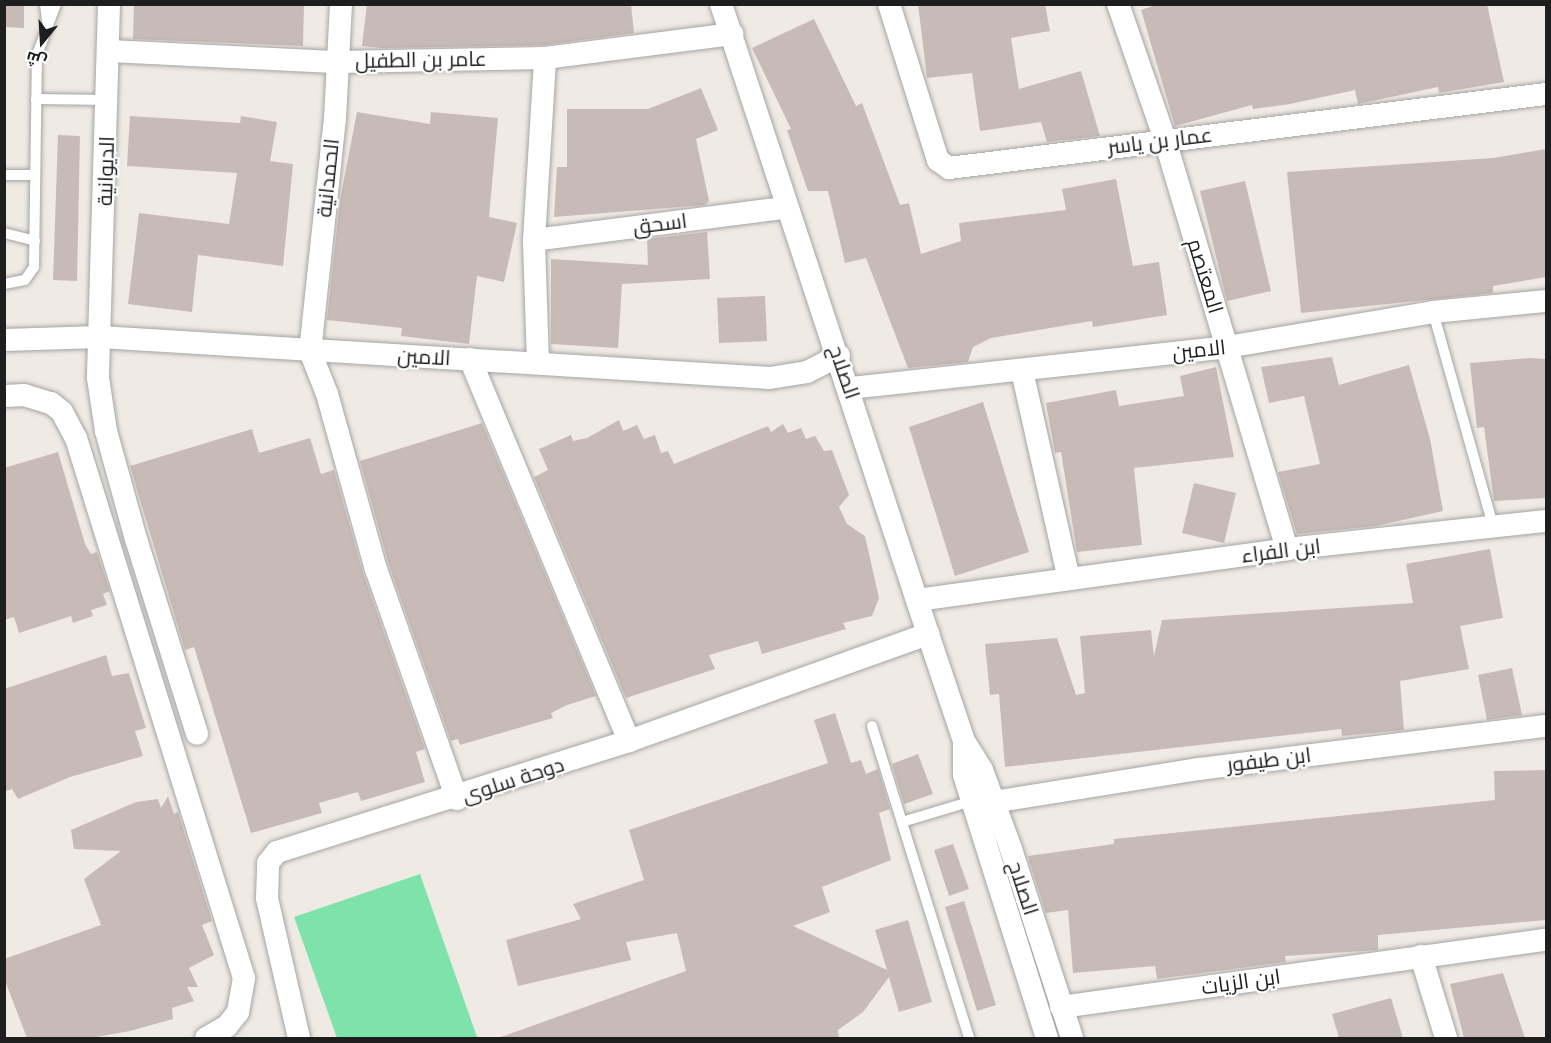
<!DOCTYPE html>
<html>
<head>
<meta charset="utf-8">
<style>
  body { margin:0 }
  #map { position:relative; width:1551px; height:1043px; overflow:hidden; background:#f0eae4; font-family:Helvetica,Cairo,sans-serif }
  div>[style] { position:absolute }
  .pitch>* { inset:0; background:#7de3aa }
  .building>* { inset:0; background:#c8bbb7 }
  .roads { filter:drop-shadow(0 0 2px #a5a5a5) drop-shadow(0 0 2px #a5a5a5) }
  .lane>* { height:10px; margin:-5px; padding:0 5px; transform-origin:5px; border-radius:5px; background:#fff }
  .street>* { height:22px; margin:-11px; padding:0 11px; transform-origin:11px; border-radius:11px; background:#fff }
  span { translate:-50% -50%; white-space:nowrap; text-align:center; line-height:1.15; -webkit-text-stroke:4.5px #fff; paint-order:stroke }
  .street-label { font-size:21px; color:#1e1e1e }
  .frame { position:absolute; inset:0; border:6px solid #1e1e1e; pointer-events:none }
  .north { position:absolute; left:12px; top:12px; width:60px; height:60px; -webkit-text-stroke:4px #fff; paint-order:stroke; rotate:198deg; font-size:16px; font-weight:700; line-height:24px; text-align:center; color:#1e1e1e }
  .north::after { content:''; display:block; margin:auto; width:21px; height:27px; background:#1e1e1e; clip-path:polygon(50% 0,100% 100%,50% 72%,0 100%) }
</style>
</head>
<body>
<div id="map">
  <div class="pitch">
    <i style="clip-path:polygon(420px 874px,477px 1037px,337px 1038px,294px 917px)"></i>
  </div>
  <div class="building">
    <i style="clip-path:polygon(4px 4px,24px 4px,24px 28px,4px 27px)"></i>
    <i style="clip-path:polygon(134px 4px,304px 4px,303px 46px,133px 39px)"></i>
    <i style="clip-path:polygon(367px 4px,631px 4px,634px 33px,544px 45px,381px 48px,362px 46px)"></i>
    <i style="clip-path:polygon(918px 4px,1045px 4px,1050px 31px,1011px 38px,1019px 89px,1081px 71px,1100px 136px,1047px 142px,1041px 122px,980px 131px,972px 73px,927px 78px)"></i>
    <i style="clip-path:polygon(1159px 4px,1487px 4px,1504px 82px,1439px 93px,1438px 87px,1358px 104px,1355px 90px,1290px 104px,1253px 109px,1252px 105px,1175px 126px,1141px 10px)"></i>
    <i style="clip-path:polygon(814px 19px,856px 106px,862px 103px,900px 205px,909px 203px,921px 254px,961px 241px,959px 223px,1066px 210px,1062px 189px,1116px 179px,1133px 266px,1159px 262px,1167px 315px,1093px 327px,1092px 321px,991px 338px,973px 347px,968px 362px,908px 368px,866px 258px,845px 263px,828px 191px,808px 191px,787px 130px,791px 129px,752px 48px)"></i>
    <i style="clip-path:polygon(701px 88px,718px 130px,696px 139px,709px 201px,705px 205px,554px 217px,557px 167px,567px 167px,567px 109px,648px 109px)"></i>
    <i style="clip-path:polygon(357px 112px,430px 124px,431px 112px,498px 118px,489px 217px,517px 223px,504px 282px,477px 276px,469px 344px,401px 336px,402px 328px,327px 320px,340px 200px)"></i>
    <i style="clip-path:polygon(130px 116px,240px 123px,241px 116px,277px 122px,270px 161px,293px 164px,283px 266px,198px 255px,192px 312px,128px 304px,139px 213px,229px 224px,237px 173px,127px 166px)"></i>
    <i style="clip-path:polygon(58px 135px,80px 136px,77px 281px,53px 280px)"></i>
    <i style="clip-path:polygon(1546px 149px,1546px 277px,1493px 286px,1493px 293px,1301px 313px,1287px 172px,1493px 158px)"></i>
    <i style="clip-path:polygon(1245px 181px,1271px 291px,1227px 301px,1200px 191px)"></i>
    <i style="clip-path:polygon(707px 232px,710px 279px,622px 284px,618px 348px,551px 344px,551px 259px,648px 265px,647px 239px)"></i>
    <i style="clip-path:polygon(765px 296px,767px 341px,719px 343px,717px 298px)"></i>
    <i style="clip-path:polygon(1332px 357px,1339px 385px,1409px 365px,1430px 439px,1443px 511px,1376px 526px,1297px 534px,1278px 472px,1320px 464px,1304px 396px,1269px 403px,1261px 367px)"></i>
    <i style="clip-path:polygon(1530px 358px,1546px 359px,1546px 498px,1494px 501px,1484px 427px,1477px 428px,1470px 363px)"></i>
    <i style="clip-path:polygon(1216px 367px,1234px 457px,1134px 468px,1142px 545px,1077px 552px,1061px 452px,1055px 453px,1046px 403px,1116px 390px,1119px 406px,1184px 396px,1180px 376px)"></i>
    <i style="clip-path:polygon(983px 402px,1029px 552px,955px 576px,909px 427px)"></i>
    <i style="clip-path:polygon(619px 420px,623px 431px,637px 425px,644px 439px,655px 435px,661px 453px,668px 451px,674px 464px,768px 426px,771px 432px,783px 424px,788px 433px,801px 428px,806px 439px,815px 436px,824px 451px,832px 450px,849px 495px,839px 507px,847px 524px,865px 536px,879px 598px,872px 616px,843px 623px,846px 629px,762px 654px,758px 641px,709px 655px,715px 669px,626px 698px,534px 477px,548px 470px,539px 449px,571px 435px,573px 441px,587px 438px)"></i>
    <i style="clip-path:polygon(482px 423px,596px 696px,567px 705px,551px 713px,553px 718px,460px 745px,458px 739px,451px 741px,389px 565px,360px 461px)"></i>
    <i style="clip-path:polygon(252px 429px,259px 453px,310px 438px,321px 474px,334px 470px,363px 573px,425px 749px,416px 752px,425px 782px,361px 801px,358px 792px,319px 803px,322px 813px,251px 833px,194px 647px,185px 650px,130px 466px)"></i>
    <i style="clip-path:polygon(58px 452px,85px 544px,91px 554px,97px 552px,110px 591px,103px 594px,107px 605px,91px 610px,93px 616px,73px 623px,71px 616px,19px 633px,14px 617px,4px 620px,4px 468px)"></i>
    <i style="clip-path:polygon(1194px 483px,1236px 493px,1224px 543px,1182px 533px)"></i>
    <i style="clip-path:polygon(1490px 549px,1503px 618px,1460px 626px,1469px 669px,1400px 681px,1404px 730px,1342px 736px,1341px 729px,1005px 767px,999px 694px,990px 695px,985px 644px,1057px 638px,1076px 695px,1085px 693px,1080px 636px,1151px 630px,1154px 656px,1162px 620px,1413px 603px,1406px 564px)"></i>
    <i style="clip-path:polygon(106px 655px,112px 676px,129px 673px,146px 728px,135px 731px,143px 756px,70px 777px,18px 799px,12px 789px,4px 792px,4px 689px)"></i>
    <i style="clip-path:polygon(1512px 668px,1522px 715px,1487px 720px,1478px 675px)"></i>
    <i style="clip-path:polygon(835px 713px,851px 763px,861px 760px,866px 774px,878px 769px,890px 809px,879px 813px,891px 860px,822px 887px,830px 912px,793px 926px,887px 970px,875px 930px,908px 920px,932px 1002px,899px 1012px,889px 977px,863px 1012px,838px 1030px,839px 1038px,498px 1038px,686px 971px,677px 933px,626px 942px,631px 960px,518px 986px,506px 940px,581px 919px,573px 904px,644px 880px,629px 830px,828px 763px,814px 720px)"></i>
    <i style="clip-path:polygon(918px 754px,933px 794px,904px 804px,892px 764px)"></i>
    <i style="clip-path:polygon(1546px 770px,1546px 920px,1378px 935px,1378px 950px,1285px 956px,1286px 962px,1157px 979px,1155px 966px,1073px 973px,1068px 910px,1046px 913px,1029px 860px,1028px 856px,1114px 844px,1114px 839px,1495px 800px,1494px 771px)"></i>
    <i style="clip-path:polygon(168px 796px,174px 814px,178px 812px,212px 921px,202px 925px,214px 955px,189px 968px,198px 987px,187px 987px,194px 1001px,172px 1008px,173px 1019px,130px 1031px,91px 1038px,27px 1038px,4px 978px,4px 959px,101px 925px,84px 879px,121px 851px,74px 849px,71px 830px,136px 802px,158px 799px,161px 808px)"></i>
    <i style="clip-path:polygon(953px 844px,969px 889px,949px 896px,934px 850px)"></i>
    <i style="clip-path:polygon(964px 901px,996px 1005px,977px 1011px,945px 907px)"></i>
    <i style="clip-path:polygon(1503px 973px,1525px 1038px,1464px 1038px,1450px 984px)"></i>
    <i style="clip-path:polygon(1391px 998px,1403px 1038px,1339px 1038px,1332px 1014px)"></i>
  </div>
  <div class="roads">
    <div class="lane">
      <i style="left:45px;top:4px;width:17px;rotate:83deg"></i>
      <i style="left:36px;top:99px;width:73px;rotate:0.8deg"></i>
      <i style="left:4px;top:175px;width:31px"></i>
      <i style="left:4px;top:233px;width:32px;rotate:14deg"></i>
      <i style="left:4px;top:284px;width:21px;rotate:-11deg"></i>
      <i style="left:25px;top:280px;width:16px;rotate:-55deg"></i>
      <i style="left:34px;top:267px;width:212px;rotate:-89.2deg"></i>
      <i style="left:37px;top:55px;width:54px;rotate:-69.6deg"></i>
      <i style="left:1433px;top:312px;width:222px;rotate:74.3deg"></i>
      <i style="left:872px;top:726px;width:327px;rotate:72.7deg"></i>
      <i style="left:902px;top:822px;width:73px;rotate:-16.7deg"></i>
    </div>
    <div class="street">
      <i style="left:109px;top:4px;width:374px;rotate:91.7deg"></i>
      <i style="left:98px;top:378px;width:54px;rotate:81.4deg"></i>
      <i style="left:106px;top:431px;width:112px;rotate:74.5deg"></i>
      <i style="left:136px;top:539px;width:204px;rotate:72.6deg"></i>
      <i style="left:341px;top:4px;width:114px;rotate:93deg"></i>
      <i style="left:335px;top:118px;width:234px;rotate:96.1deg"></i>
      <i style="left:310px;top:351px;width:46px;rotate:68.4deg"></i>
      <i style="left:327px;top:394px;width:182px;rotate:74.4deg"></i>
      <i style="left:376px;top:569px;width:244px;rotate:70.6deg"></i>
      <i style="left:721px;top:4px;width:663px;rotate:71.81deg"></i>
      <i style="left:928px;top:634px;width:113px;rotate:71.4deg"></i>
      <i style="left:964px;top:741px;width:34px;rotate:58deg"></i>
      <i style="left:982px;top:770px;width:84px;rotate:69.8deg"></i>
      <i style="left:1011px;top:849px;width:199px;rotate:72.1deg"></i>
      <i style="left:889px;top:4px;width:164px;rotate:72.6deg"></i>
      <i style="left:938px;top:160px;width:14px;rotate:36deg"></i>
      <i style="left:949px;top:168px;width:602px;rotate:-7.07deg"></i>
      <i style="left:1118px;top:4px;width:144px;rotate:70.9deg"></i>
      <i style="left:1165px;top:140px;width:427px;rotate:73.4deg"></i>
      <i style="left:110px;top:51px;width:229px;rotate:2.8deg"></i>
      <i style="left:339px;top:62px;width:206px;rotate:-1.1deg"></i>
      <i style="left:545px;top:58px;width:189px;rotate:-7.3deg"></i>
      <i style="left:534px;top:240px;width:253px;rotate:-7.3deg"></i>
      <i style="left:4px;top:340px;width:96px;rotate:-1.8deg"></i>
      <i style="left:100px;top:337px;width:671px;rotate:3.5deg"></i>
      <i style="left:770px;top:378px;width:37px;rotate:-9deg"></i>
      <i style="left:807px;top:372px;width:36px;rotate:-27deg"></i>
      <i style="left:470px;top:359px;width:414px;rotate:67.4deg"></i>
      <i style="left:538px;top:363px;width:123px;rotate:-91.9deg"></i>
      <i style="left:534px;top:240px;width:182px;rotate:-86.5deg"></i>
      <i style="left:1022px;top:371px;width:213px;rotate:77.3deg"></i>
      <i style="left:851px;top:388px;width:378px;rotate:-6.2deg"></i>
      <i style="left:1227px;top:347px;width:209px;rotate:-9.6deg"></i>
      <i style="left:1433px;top:312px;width:114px;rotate:-5.6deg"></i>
      <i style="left:4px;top:396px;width:20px;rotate:-3deg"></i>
      <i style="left:24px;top:395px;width:28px;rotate:17deg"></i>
      <i style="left:51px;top:403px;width:14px;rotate:39deg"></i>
      <i style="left:62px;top:412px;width:30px;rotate:62deg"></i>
      <i style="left:76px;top:438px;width:566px;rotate:72.72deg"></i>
      <i style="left:244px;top:978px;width:35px;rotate:100deg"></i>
      <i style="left:238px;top:1012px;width:18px;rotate:128deg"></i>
      <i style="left:227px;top:1026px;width:24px;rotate:150deg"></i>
      <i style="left:917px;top:600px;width:373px;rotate:-7.8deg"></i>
      <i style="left:1287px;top:549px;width:261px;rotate:-6.2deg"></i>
      <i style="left:964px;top:741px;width:34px;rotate:90deg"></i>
      <i style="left:964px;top:775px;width:276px;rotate:72.5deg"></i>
      <i style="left:993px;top:802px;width:209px;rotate:-9.1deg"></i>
      <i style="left:1199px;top:769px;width:350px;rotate:-7.1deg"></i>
      <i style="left:1421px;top:956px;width:86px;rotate:73deg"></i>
      <i style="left:1061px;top:1007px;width:490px;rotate:-7.9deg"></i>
      <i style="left:299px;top:1038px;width:144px;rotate:-102.9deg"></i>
      <i style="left:267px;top:898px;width:35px;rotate:-88deg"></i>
      <i style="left:268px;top:863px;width:14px;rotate:-51deg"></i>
      <i style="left:277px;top:852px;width:369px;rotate:-17.5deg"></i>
      <i style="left:629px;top:741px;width:318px;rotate:-19.7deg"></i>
    </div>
  </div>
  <div class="street-label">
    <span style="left:421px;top:60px;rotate:-1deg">عامر بن الطفيل</span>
    <span style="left:1160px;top:141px;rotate:-7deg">عمار بن ياسر</span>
    <span style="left:106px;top:171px;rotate:-88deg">الديوانية</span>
    <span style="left:328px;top:178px;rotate:-84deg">الحمدانية</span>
    <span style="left:660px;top:224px;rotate:-7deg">اسحق</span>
    <span style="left:1205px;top:276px;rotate:73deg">المعتصم</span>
    <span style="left:1199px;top:350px;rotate:-6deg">الامين</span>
    <span style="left:424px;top:357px;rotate:3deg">الامين</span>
    <span style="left:844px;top:372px;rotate:71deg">الصلاح</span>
    <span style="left:1281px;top:551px;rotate:-7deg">ابن الفراء</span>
    <span style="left:1269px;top:760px;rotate:-7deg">ابن طيفور</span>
    <span style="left:513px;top:780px;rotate:-18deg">دوحة سلوى</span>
    <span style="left:1023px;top:888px;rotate:72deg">الصلاح</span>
    <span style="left:1241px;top:982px;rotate:-8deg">ابن الزيات</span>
  </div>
  <div class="frame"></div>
  <div class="north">ش</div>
</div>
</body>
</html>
